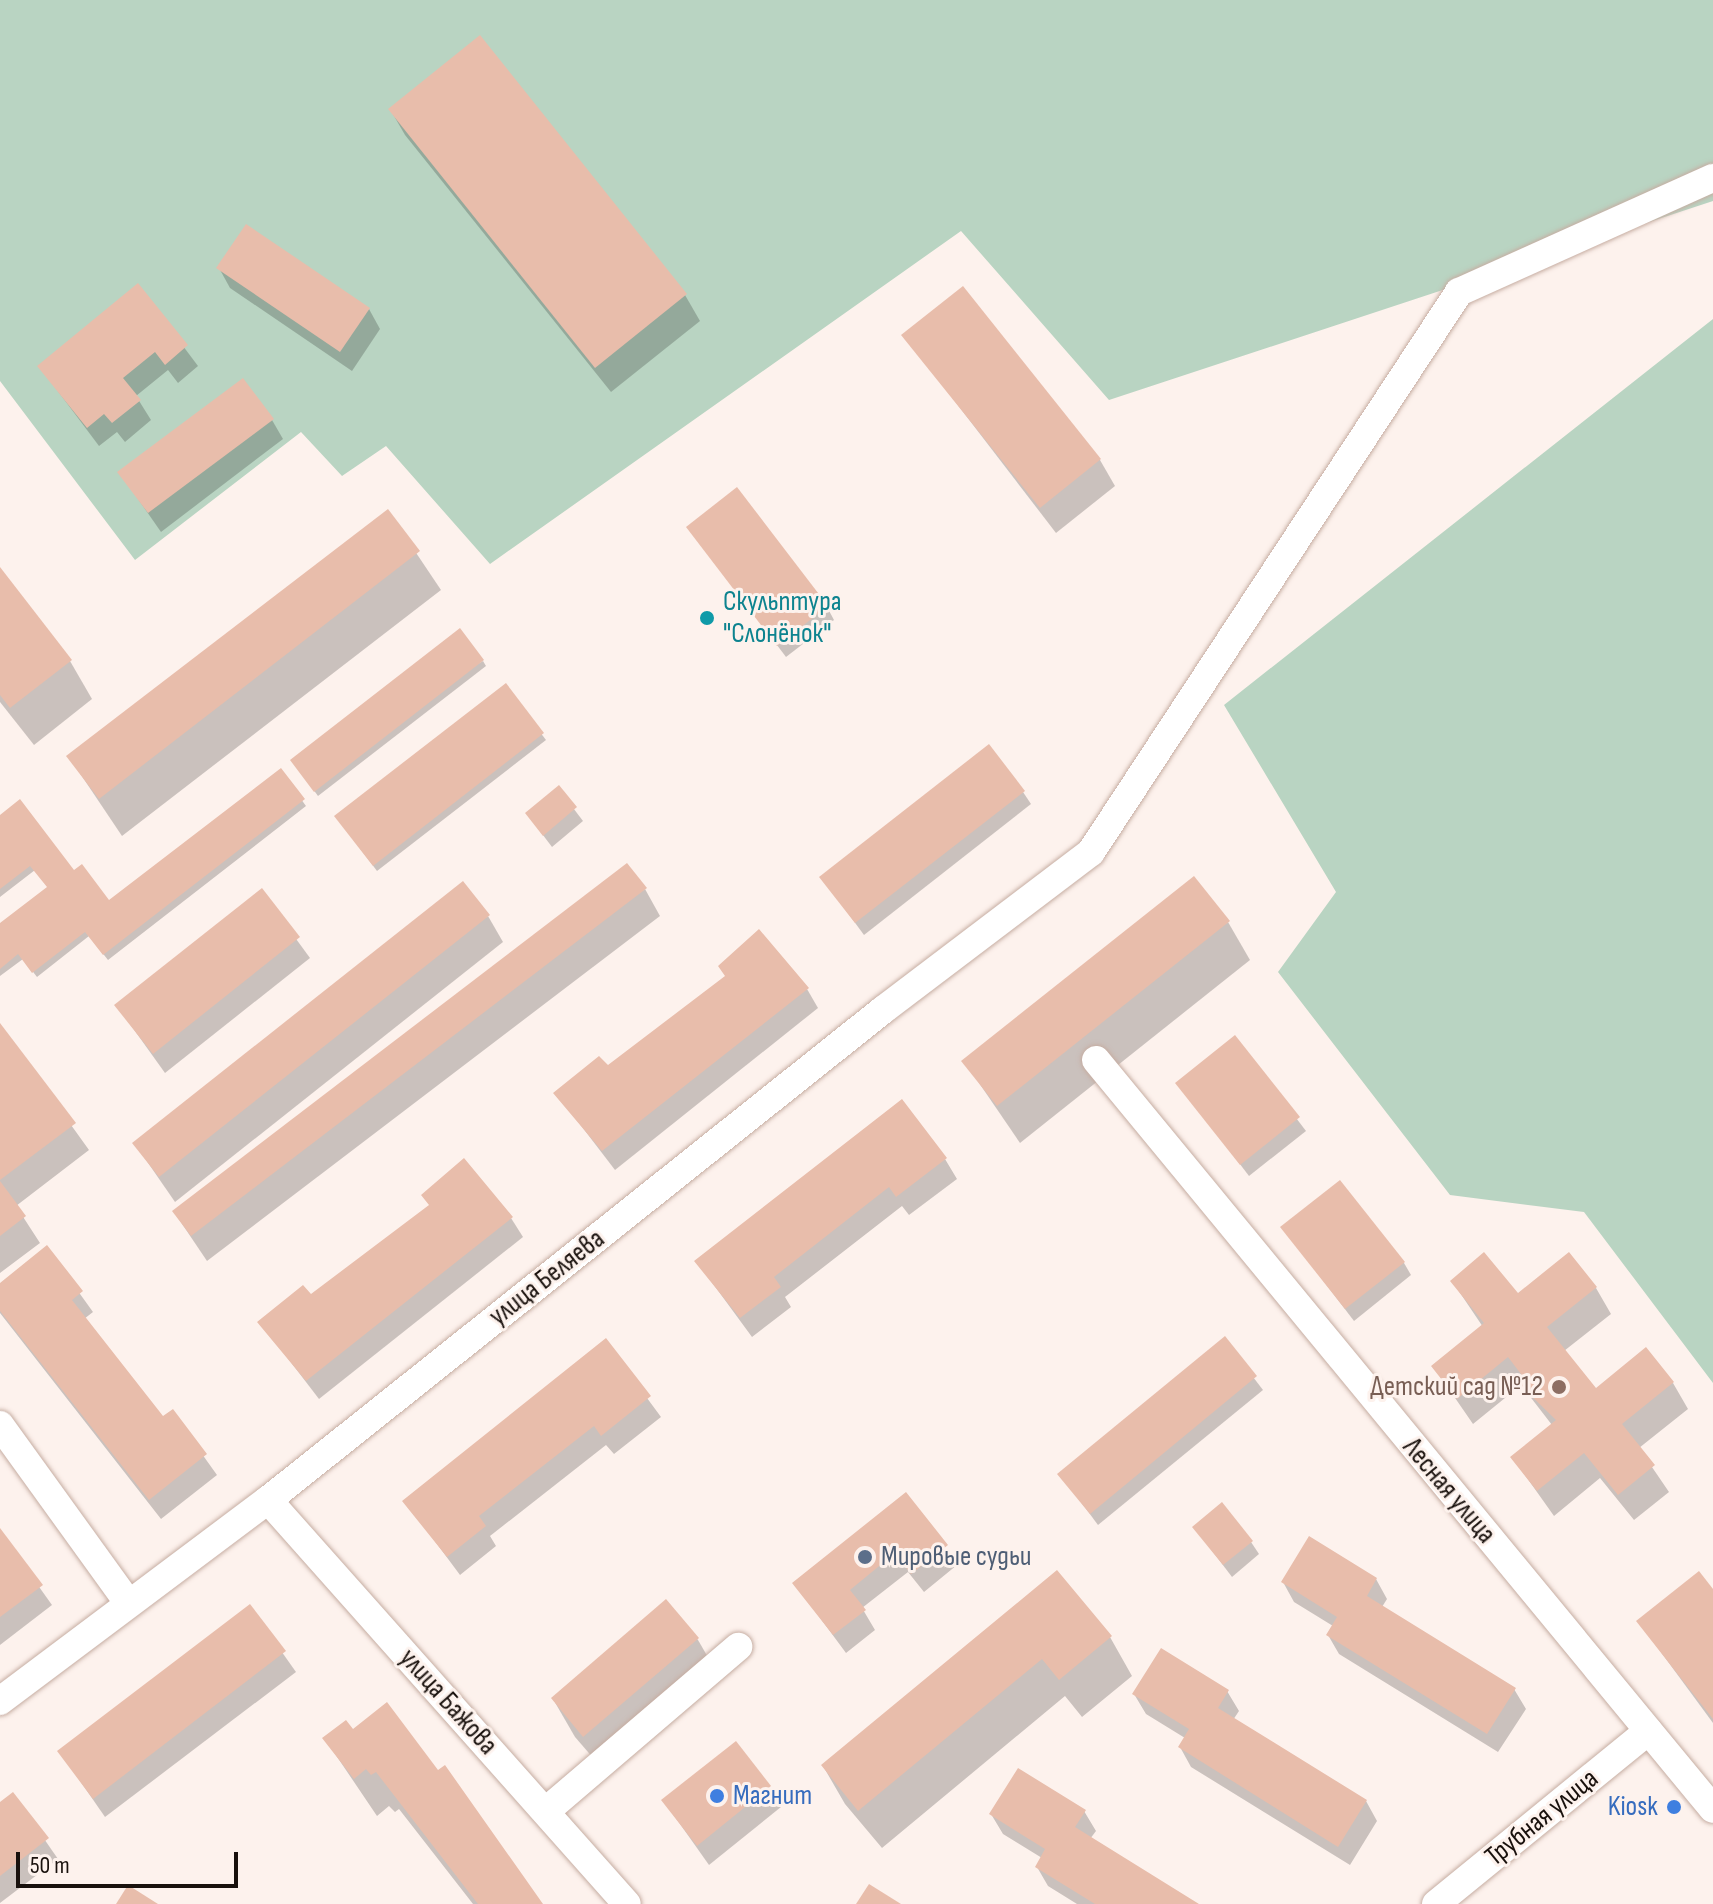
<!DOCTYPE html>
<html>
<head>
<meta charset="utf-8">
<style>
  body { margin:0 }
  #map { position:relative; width:1713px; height:1904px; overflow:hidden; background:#fdf2ed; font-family:"Sofia Sans Condensed",sans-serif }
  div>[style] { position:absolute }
  .green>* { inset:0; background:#b9d4c2 }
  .shadow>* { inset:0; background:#0003 }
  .building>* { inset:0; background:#e8bdab }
  .roads { filter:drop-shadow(0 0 2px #c6ada2) drop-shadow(0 0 2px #c6ada2) }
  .minor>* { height:28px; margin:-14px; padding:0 14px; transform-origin:14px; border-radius:14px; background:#fff }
  .dots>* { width:22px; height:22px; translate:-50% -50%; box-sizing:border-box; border:4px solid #fdf2ed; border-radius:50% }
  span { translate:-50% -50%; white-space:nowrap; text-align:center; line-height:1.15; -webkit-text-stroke:6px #fdf2ed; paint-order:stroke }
  .culture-label { font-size:28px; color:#0d838f }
  .left { translate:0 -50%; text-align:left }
  .street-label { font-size:28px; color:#19110d }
  .education-label { font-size:28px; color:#785e54 }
  .right { translate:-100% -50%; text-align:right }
  .service-label { font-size:28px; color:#4e5e75 }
  .shop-label { font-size:28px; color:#366cbe }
  .scale { position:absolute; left:16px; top:1852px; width:222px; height:36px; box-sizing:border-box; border:4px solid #19110d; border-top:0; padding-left:10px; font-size:24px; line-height:28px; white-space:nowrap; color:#19110d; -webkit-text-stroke:6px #fdf2ed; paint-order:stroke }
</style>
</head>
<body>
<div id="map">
  <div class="green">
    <i style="clip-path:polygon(0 0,1713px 0,1713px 201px,1109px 400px,961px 231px,490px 564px,386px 446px,342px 476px,301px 432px,135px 560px,0 381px)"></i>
    <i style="clip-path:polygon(1713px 319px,1713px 1383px,1584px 1212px,1450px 1195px,1278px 972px,1336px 892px,1224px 705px)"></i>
  </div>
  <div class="shadow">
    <i style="clip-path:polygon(390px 109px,685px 295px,700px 321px,611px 392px,405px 135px)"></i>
    <i style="clip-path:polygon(219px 268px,369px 309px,380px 329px,352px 371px,230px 288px)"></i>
    <i style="clip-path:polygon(138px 286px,198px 366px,178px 383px,168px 370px,136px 396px,151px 420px,125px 442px,117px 432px,99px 446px,39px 366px)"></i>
    <i style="clip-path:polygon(904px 335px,1100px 460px,1115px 486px,1056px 533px)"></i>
    <i style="clip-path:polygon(272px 420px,283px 439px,161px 532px,120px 473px)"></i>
    <i style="clip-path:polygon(388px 511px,441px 590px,122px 836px,69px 757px)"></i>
    <i style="clip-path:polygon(688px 527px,827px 607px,834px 620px,786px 657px)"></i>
    <i style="clip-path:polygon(0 571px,70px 661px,92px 699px,34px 745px,0 702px)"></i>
    <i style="clip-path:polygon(483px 661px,486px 666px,318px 796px,296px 766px)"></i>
    <i style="clip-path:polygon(505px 686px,546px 740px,377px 871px,340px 822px)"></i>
    <i style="clip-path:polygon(280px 770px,306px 806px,108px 960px,89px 936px,37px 977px,23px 959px,0 976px,0 926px,49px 888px,35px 870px,0 897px,0 817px,109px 903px)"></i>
    <i style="clip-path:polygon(558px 788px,583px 821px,552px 847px,527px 814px)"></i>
    <i style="clip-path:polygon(1023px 792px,1031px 804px,864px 935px,822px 878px)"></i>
    <i style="clip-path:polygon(645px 889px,660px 916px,207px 1261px,174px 1212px)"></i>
    <i style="clip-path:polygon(261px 891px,310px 958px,165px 1073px,117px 1006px)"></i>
    <i style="clip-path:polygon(488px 916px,503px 942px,175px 1202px,135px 1144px)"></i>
    <i style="clip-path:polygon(1228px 922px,1250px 960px,1020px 1143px,964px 1061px)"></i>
    <i style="clip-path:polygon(807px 989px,818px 1008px,615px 1170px,556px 1093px)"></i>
    <i style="clip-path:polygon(0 1026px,89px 1150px,16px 1206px,40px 1243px,0 1273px)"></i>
    <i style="clip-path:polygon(1235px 1038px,1306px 1131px,1249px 1176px,1178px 1083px)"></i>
    <i style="clip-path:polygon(945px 1159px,957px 1179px,909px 1215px,902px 1206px,785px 1297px,791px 1307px,752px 1337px,697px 1262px)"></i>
    <i style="clip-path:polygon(511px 1218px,523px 1237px,319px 1399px,260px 1322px)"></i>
    <i style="clip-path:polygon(1283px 1228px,1404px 1263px,1411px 1275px,1354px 1321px)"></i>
    <i style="clip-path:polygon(47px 1248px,93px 1312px,84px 1319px,163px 1419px,172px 1412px,217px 1475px,161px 1519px,0 1313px,0 1285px)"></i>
    <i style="clip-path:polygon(1452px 1281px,1517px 1296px,1596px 1288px,1611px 1314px,1564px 1351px,1596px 1391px,1673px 1383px,1688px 1409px,1639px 1448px,1669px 1492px,1634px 1520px,1600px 1478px,1554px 1516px,1512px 1457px,1552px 1425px,1521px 1385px,1473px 1424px,1433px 1366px,1483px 1327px)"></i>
    <i style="clip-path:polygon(1224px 1339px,1263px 1390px,1098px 1525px,1060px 1474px)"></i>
    <i style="clip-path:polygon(605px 1341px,661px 1417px,614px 1454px,606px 1445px,490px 1536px,496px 1546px,460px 1575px,405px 1501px)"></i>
    <i style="clip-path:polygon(905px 1495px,957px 1565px,924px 1592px,908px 1572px,862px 1608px,875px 1630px,846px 1653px,795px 1584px)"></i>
    <i style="clip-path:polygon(1194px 1527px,1251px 1542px,1259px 1554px,1232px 1577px)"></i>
    <i style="clip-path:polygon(0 1532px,52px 1605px,0 1645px)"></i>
    <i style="clip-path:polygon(1056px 1573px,1110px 1637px,1132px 1676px,1082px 1717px,1065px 1696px,882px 1848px,845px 1804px,823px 1766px)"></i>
    <i style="clip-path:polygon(1376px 1579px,1387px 1599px,1382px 1607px,1514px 1689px,1526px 1709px,1498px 1752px,1339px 1654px,1328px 1635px,1333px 1626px,1294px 1602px,1283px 1582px)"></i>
    <i style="clip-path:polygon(1713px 1592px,1713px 1723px,1638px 1621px)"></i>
    <i style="clip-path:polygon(666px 1602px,698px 1640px,720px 1678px,607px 1774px,575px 1737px,553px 1699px)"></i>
    <i style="clip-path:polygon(250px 1607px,296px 1672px,105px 1817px,60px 1752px)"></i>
    <i style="clip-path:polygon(1227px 1691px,1239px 1711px,1233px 1720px,1366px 1801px,1377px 1821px,1350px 1865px,1191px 1767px,1180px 1747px,1185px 1738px,1146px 1714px,1134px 1694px)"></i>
    <i style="clip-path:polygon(346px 1723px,541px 1904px,473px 1904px,399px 1809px,395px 1812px,389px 1806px,377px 1816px,325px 1739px)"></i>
    <i style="clip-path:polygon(735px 1744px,781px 1807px,709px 1865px,663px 1800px)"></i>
    <i style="clip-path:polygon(13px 1794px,58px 1859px,0 1903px,0 1804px)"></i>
    <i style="clip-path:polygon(1084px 1811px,1096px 1831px,1090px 1839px,1195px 1904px,1077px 1904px,1048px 1886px,1037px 1867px,1042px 1858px,1003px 1834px,991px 1814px)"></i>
  </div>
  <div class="building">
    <i style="clip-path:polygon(480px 35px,687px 294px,595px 368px,388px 109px)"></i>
    <i style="clip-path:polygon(246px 224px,370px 308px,340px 352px,216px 268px)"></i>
    <i style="clip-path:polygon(138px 283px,188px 345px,165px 365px,155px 352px,123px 378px,141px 400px,112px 423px,104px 414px,87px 428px,37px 366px)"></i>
    <i style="clip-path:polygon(963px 286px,1101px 459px,1040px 508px,901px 335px)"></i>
    <i style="clip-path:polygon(243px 378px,274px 419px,148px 513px,117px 472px)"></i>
    <i style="clip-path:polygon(737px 487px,828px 606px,777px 646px,686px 527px)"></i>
    <i style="clip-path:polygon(388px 509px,420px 551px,99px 799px,66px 756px)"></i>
    <i style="clip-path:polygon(0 567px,72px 660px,10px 708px,0 695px)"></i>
    <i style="clip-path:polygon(460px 628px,484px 660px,314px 792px,290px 760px)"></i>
    <i style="clip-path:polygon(506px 683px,544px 733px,373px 866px,334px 816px)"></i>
    <i style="clip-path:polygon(989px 744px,1025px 791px,855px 923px,819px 877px)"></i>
    <i style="clip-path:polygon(281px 768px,305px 799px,103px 955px,85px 932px,32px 973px,18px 954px,0 969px,0 923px,47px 887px,30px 866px,0 889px,0 815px,20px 799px,74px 870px,82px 864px,109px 900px)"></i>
    <i style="clip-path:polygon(559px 785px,577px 807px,543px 836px,525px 813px)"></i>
    <i style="clip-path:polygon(627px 863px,647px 888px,191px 1236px,172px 1211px)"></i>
    <i style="clip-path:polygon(1194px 876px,1230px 921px,997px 1106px,961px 1061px)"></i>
    <i style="clip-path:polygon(463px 881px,490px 915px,159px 1177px,132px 1143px)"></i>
    <i style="clip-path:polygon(262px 888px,300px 937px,153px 1054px,114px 1005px)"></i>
    <i style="clip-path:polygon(759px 929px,809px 988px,602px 1151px,553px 1093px,599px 1056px,608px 1065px,725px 976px,718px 966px)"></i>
    <i style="clip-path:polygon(0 1023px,76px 1123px,0 1180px)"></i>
    <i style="clip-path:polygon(1235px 1035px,1300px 1117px,1240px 1165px,1175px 1083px)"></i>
    <i style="clip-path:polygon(902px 1099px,947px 1158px,896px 1197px,889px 1187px,774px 1277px,781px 1287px,740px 1318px,694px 1261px)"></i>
    <i style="clip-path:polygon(464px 1158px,513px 1217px,306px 1381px,257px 1322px,303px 1285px,311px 1294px,429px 1205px,421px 1195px)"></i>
    <i style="clip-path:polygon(1340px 1180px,1405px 1262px,1345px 1309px,1280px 1227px)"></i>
    <i style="clip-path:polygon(0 1181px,26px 1216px,0 1236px)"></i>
    <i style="clip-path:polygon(47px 1245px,83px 1291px,72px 1300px,163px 1416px,173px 1409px,207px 1454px,149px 1500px,0 1311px,0 1283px)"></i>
    <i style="clip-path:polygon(1484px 1252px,1518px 1293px,1569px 1252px,1597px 1287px,1547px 1327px,1596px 1388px,1646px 1347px,1674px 1382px,1622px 1424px,1655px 1465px,1618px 1495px,1584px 1453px,1537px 1491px,1510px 1457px,1556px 1420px,1518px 1383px,1524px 1378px,1508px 1357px,1457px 1399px,1431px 1366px,1484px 1323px,1450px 1281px)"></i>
    <i style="clip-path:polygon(1225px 1336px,1257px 1376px,1090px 1514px,1057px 1474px)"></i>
    <i style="clip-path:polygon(606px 1338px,651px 1396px,601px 1436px,594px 1426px,479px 1516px,486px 1526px,447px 1557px,402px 1501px)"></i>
    <i style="clip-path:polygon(906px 1492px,948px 1545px,911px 1574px,895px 1553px,850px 1590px,866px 1610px,833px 1635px,792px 1583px)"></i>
    <i style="clip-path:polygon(1222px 1502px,1253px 1541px,1223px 1565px,1192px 1527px)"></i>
    <i style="clip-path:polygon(0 1528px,43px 1585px,0 1617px)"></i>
    <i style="clip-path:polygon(1309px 1536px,1377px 1578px,1367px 1596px,1516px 1688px,1487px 1734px,1326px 1635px,1337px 1617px,1281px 1582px)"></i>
    <i style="clip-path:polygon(1057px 1570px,1112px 1636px,1059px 1680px,1042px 1659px,858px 1811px,821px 1765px)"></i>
    <i style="clip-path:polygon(1699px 1571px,1713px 1589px,1713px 1719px,1636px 1621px)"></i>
    <i style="clip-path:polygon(666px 1599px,699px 1638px,583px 1737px,551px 1698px)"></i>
    <i style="clip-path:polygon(250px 1604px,286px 1651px,93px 1799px,57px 1751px)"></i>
    <i style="clip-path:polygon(1161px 1648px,1229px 1690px,1218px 1708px,1367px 1800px,1338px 1847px,1178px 1747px,1189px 1729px,1132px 1694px)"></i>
    <i style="clip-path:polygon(387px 1702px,438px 1770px,445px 1765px,543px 1904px,478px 1904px,376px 1772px,371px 1775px,366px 1769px,354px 1779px,322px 1738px,346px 1720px,353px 1729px)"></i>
    <i style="clip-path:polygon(736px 1741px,771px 1786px,697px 1846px,661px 1800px)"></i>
    <i style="clip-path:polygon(1018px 1768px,1086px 1810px,1075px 1827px,1199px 1904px,1095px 1904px,1035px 1867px,1045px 1849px,989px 1814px)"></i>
    <i style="clip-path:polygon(13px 1792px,49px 1838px,0 1876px,0 1802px)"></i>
    <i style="clip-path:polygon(869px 1884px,901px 1904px,856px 1904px)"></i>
    <i style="clip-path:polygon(128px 1885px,158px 1904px,116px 1904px)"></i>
  </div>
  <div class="roads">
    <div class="minor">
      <i style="left:1096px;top:1060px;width:970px;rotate:50.52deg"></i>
      <i style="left:0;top:1425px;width:217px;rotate:54.2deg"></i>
      <i style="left:268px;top:1500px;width:540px;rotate:48.38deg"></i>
      <i style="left:0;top:1701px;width:335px;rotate:-36.9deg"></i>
      <i style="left:268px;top:1500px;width:786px;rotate:-38.55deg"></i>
      <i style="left:883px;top:1010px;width:261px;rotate:-37.2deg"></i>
      <i style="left:1091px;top:852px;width:670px;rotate:-56.69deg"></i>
      <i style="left:1459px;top:292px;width:278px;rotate:-24.2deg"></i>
      <i style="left:546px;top:1811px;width:253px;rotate:-40.5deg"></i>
      <i style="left:1436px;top:1904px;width:274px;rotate:-39.2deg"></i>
    </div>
  </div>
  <div class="dots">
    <i style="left:707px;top:618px;background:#0f9aa8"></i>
    <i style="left:1559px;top:1387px;background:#8d6e63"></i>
    <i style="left:865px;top:1557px;background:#5c6f8a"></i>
    <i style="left:717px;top:1796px;background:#3f7fe0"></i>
    <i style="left:1674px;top:1807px;background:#3f7fe0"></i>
  </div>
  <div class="culture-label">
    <span class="left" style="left:723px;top:618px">Скульптура<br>"Слонёнок"</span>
  </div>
  <div class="street-label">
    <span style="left:547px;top:1278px;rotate:-38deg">улица Беляева</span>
    <span style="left:1449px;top:1491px;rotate:50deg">Лесная улица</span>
    <span style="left:448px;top:1702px;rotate:48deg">улица Бажова</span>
    <span style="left:1542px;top:1818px;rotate:-39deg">Трубная улица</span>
  </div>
  <div class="education-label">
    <span class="right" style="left:1543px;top:1387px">Детский сад №12</span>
  </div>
  <div class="service-label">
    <span class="left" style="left:881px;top:1557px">Мировые судьи</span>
  </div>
  <div class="shop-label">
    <span class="left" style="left:733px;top:1796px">Магнит</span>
    <span class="right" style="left:1658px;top:1807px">Kiosk</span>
  </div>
  <div class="scale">50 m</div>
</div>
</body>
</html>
